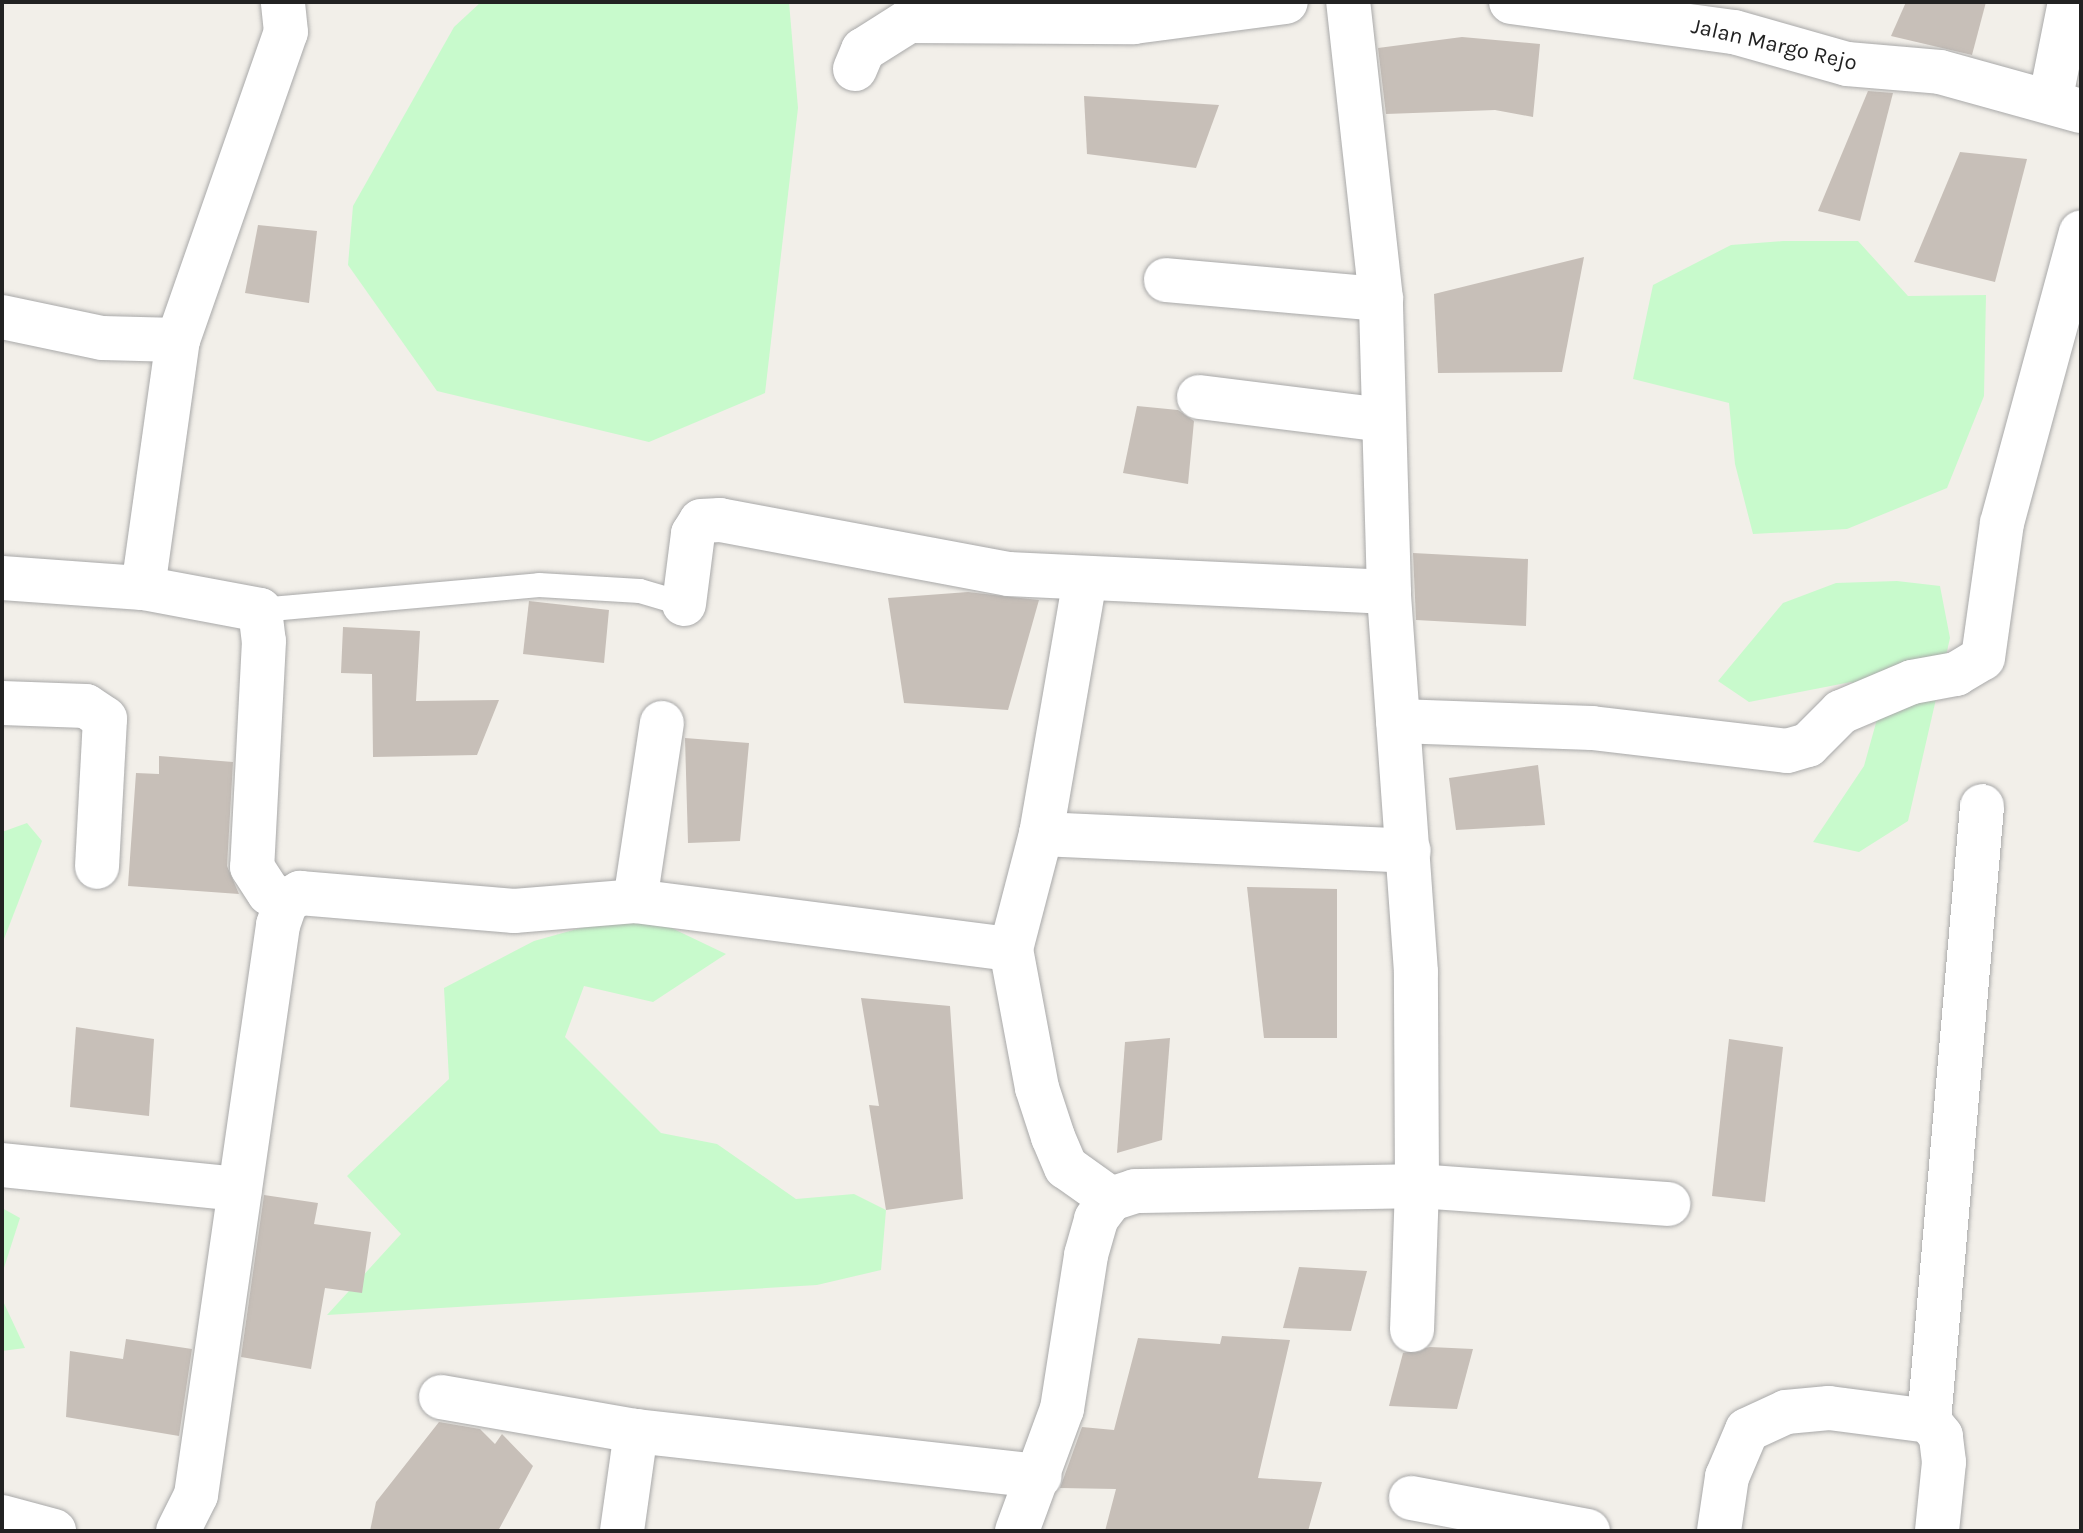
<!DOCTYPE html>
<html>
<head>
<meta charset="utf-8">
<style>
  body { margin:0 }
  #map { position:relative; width:2083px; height:1533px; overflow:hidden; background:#f2efe9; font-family:Karla,sans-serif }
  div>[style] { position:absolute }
  .park>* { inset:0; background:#c8facc }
  .building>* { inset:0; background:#c7bfb8 }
  .roads { filter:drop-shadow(0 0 2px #a9a9a9) drop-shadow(0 0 2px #a9a9a9) }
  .service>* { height:24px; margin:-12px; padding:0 12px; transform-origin:12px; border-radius:12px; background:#fff }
  .minor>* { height:44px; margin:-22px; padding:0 22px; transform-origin:22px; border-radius:22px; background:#fff }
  span { translate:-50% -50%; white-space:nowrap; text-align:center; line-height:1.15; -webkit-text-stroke:6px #fff; paint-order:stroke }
  .street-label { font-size:22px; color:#222 }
  .frame { position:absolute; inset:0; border:4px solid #222; pointer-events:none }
</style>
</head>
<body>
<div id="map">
  <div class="park">
    <i style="clip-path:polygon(481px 2px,789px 2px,798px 108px,765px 393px,649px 442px,437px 391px,348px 265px,353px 206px,454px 27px)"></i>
    <i style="clip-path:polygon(1783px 241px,1858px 241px,1908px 296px,1986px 295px,1984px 396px,1947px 488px,1847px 529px,1753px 534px,1735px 464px,1729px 403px,1633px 379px,1653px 285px,1731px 245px)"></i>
    <i style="clip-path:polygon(1897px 581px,1940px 586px,1950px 638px,1908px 821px,1859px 852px,1813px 842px,1864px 766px,1879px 712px,1851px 682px,1749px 702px,1718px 681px,1783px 603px,1836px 583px)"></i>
    <i style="clip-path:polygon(27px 823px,42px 841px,2px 944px,2px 832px)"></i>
    <i style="clip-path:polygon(638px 912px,726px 954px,653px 1002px,584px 986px,565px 1037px,661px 1133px,717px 1144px,796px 1199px,854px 1194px,886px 1210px,881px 1270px,817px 1285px,327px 1315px,401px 1234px,347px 1176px,449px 1079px,444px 988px,534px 941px)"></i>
    <i style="clip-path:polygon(2px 1208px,20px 1218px,2px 1274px)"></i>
    <i style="clip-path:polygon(2px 1299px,25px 1348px,2px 1351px)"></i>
  </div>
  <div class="building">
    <i style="clip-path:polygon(1906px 2px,1986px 2px,1972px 55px,1891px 36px)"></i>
    <i style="clip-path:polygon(1462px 37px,1540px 44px,1533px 117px,1495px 110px,1386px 114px,1378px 48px)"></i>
    <i style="clip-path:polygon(1868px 91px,1893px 93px,1860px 221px,1818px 211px)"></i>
    <i style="clip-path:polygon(1084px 96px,1219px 105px,1196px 168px,1087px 154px)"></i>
    <i style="clip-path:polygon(1960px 152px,2027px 159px,1995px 282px,1914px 262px)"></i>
    <i style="clip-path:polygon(258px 225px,317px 231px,309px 303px,245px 293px)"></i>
    <i style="clip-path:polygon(1584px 257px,1562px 372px,1438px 373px,1434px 294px)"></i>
    <i style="clip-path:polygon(1137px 406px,1178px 410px,1194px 421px,1188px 484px,1123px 473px)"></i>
    <i style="clip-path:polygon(1413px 553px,1528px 559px,1526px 626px,1416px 620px)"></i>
    <i style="clip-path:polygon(968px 592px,1039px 600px,1008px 710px,904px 703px,888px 598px)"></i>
    <i style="clip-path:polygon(529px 601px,609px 610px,604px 663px,523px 654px)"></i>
    <i style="clip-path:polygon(343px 627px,420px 631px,416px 701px,499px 700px,477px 755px,373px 757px,372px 674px,341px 673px)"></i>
    <i style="clip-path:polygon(685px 738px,749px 743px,740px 841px,688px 843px)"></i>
    <i style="clip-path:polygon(159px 756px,233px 762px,227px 866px,239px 894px,128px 886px,136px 773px,159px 774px)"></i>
    <i style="clip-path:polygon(1538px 765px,1545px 825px,1456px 830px,1449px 778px)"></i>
    <i style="clip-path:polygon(1247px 887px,1337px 889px,1337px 1038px,1264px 1038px)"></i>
    <i style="clip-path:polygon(861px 998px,950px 1006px,963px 1199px,886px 1210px,869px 1105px,879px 1106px)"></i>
    <i style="clip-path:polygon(76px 1027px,154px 1039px,149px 1116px,70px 1107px)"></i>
    <i style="clip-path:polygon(1170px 1038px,1162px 1140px,1117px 1153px,1125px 1042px)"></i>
    <i style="clip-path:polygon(1729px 1039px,1783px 1047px,1765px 1202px,1712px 1196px)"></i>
    <i style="clip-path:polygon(264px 1195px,318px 1203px,314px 1224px,371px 1232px,362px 1293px,325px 1288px,311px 1369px,241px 1357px)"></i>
    <i style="clip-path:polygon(1299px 1267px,1367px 1271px,1351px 1331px,1283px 1328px)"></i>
    <i style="clip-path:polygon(1222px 1336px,1290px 1340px,1258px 1478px,1322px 1482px,1308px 1531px,1105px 1531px,1116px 1489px,1060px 1488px,1082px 1427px,1114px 1430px,1138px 1338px,1220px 1344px)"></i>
    <i style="clip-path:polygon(126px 1339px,192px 1349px,179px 1436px,66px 1417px,70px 1351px,123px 1359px)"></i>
    <i style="clip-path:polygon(1430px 1347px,1473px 1349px,1457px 1409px,1389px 1406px,1403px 1353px)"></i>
    <i style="clip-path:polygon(439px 1422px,480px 1429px,495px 1444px,502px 1434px,533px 1466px,498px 1531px,370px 1531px,376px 1502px)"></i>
  </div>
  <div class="roads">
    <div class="service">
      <i style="left:260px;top:610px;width:280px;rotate:-5.1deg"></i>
      <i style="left:539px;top:585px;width:101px;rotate:3.4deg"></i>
      <i style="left:640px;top:591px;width:46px;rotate:16.5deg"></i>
    </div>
    <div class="minor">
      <i style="left:1511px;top:2px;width:225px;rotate:7.7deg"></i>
      <i style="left:1734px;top:32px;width:117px;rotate:15.8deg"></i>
      <i style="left:1847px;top:64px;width:93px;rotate:4.9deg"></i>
      <i style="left:1940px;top:72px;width:146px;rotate:15.5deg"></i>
      <i style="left:855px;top:69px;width:21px;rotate:-67deg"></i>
      <i style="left:863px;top:50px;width:54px;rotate:-32.2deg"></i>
      <i style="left:909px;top:21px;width:225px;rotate:0.3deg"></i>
      <i style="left:1134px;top:22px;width:153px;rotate:-7.5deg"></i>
      <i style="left:2050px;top:102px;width:102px;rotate:-78.7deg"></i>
      <i style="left:1166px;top:280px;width:216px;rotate:5.1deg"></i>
      <i style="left:2px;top:317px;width:102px;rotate:11.9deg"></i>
      <i style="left:102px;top:338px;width:76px;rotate:1.5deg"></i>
      <i style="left:178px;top:340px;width:326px;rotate:-70.7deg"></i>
      <i style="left:286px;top:32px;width:30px;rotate:-96deg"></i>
      <i style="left:1199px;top:397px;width:186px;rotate:7.1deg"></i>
      <i style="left:2px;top:578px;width:141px;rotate:4.1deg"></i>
      <i style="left:143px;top:588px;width:119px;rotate:10.6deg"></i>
      <i style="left:260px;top:610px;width:31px;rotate:83deg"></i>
      <i style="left:264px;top:641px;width:226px;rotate:93deg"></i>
      <i style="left:252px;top:867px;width:31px;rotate:57deg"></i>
      <i style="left:269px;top:893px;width:19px;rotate:28deg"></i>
      <i style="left:143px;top:588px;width:250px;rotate:-82deg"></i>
      <i style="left:684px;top:604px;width:71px;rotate:-82.7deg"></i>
      <i style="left:693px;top:534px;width:15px;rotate:-58deg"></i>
      <i style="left:701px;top:521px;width:19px;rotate:-3deg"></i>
      <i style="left:720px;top:520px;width:294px;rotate:10.6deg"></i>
      <i style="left:1009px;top:574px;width:380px;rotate:2.7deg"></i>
      <i style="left:2px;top:703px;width:84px;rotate:2deg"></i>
      <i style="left:86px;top:706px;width:23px;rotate:34deg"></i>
      <i style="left:105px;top:719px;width:148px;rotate:93.1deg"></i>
      <i style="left:1398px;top:721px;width:194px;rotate:2.1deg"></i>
      <i style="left:1592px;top:728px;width:196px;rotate:6.7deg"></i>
      <i style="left:1787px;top:751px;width:22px;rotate:-16deg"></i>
      <i style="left:1808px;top:745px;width:47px;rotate:-45deg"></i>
      <i style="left:1841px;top:712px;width:77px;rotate:-22.9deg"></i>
      <i style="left:1912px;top:682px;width:45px;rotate:-10.3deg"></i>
      <i style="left:1956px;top:674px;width:31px;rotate:-31deg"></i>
      <i style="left:1983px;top:658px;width:136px;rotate:-82deg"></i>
      <i style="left:2002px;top:523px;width:301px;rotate:-74.8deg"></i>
      <i style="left:1041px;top:834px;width:368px;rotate:2.6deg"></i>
      <i style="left:635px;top:901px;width:180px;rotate:-81.4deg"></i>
      <i style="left:1011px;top:949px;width:119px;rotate:-75.4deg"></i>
      <i style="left:1041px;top:834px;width:258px;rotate:-80.2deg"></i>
      <i style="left:2px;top:1165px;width:239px;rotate:5.8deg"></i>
      <i style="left:1412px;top:1330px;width:144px;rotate:-88deg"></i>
      <i style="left:1417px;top:1186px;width:252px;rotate:4.1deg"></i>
      <i style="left:441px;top:1397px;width:198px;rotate:9.9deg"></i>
      <i style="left:636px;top:1431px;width:406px;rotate:6.4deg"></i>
      <i style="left:1411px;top:1498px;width:180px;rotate:10.6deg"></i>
      <i style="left:2px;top:1517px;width:54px;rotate:15.1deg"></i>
      <i style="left:178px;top:1531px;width:40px;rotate:-63.4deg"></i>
      <i style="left:196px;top:1495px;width:576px;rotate:-81.81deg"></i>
      <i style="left:278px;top:925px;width:24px;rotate:-71deg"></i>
      <i style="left:286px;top:902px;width:17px;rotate:-33deg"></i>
      <i style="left:300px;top:893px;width:215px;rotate:4.8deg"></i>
      <i style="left:514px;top:911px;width:121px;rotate:-4.7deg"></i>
      <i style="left:635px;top:901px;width:379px;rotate:7.3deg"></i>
      <i style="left:1011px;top:949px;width:141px;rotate:79.4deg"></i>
      <i style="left:1037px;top:1088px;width:52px;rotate:71.9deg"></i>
      <i style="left:1053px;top:1137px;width:33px;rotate:67deg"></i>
      <i style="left:1066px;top:1167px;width:55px;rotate:35.4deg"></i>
      <i style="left:622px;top:1531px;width:101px;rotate:-82deg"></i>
      <i style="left:1017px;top:1531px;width:130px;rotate:-69.8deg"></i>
      <i style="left:1062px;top:1409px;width:156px;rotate:-81.1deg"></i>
      <i style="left:1086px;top:1255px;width:37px;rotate:-74deg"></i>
      <i style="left:1096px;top:1219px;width:25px;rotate:-53deg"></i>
      <i style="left:1111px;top:1199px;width:25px;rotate:-18deg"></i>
      <i style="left:1135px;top:1191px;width:282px;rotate:-1deg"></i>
      <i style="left:1417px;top:1186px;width:214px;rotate:-90.3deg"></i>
      <i style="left:1416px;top:972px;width:381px;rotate:-94.1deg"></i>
      <i style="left:1389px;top:592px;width:293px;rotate:-91.6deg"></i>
      <i style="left:1381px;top:299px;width:299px;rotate:-96.3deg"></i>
      <i style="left:1719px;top:1531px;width:55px;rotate:-81.6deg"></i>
      <i style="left:1727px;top:1477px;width:51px;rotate:-66.9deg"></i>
      <i style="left:1747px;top:1430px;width:43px;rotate:-24.8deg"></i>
      <i style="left:1786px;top:1412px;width:43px;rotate:-5.3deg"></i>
      <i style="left:1829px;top:1408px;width:101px;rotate:7.4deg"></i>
      <i style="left:1937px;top:1531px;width:69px;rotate:-84.2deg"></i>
      <i style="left:1944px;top:1462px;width:26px;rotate:-97deg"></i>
      <i style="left:1941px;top:1436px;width:19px;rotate:-129deg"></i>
      <i style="left:1929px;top:1421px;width:617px;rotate:-85.07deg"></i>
    </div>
  </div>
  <div class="street-label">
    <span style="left:1774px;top:45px;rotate:13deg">Jalan Margo Rejo</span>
  </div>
  <div class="frame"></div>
</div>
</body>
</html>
